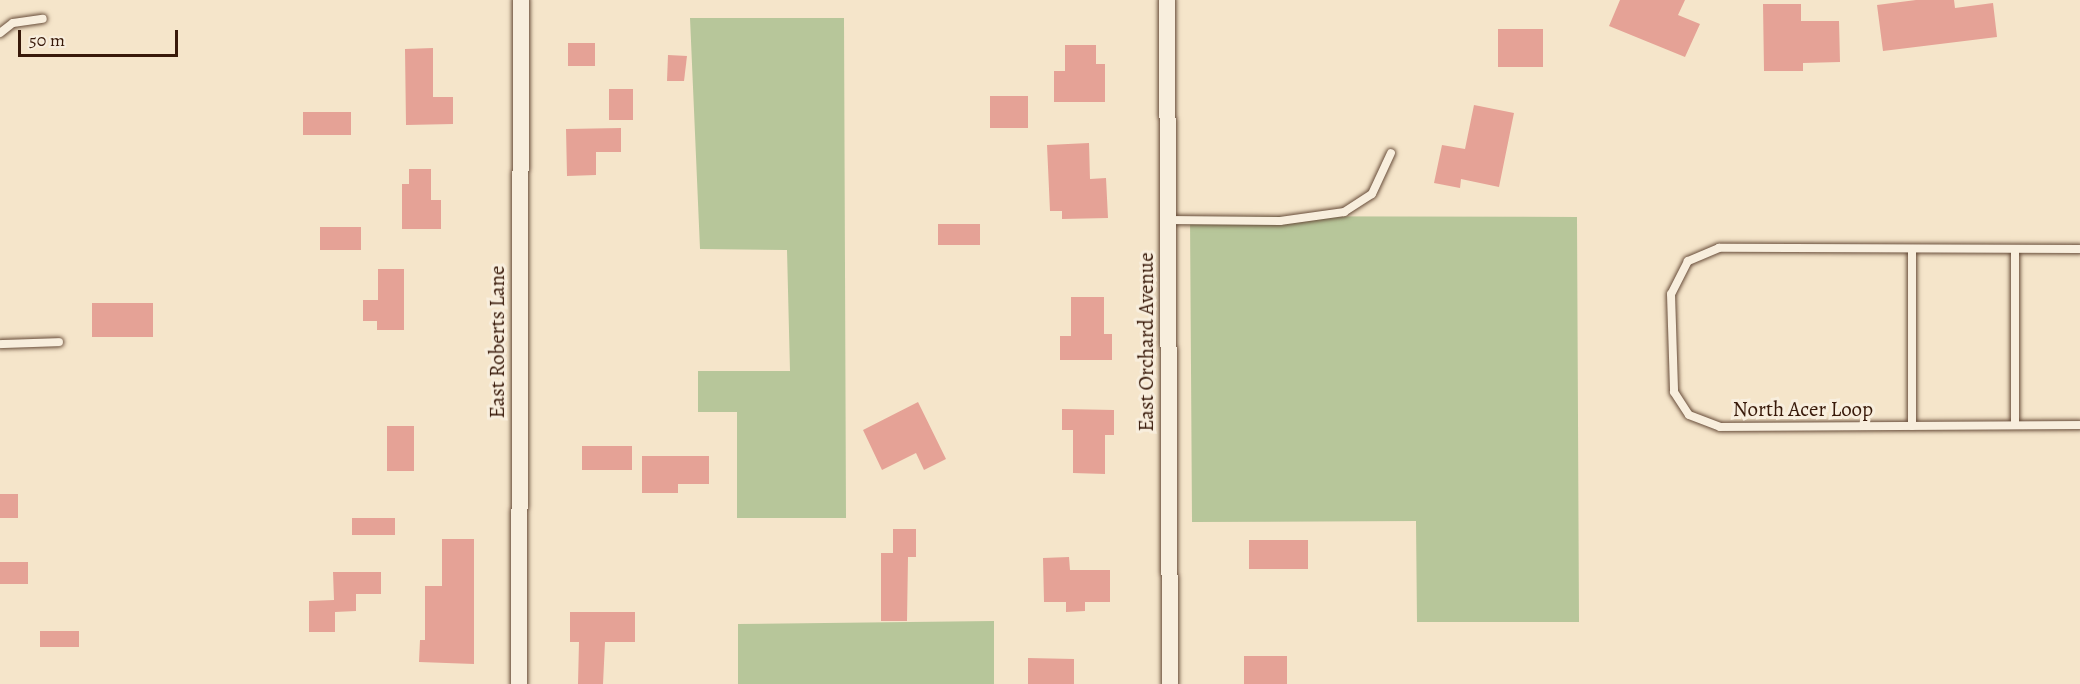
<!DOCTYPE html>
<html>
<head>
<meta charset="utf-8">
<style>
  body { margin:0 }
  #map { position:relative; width:2080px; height:684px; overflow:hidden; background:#f5e5ca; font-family:Alegreya,serif }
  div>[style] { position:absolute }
  .green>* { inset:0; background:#b7c69a }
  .building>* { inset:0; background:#e5a296 }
  .roads { filter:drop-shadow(0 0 2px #674c39) drop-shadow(0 0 2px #674c39) }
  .lane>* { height:8px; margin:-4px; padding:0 4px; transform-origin:4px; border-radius:4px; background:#f8eedd }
  .street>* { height:16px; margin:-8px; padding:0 8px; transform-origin:8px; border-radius:8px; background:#f8eedd }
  span { translate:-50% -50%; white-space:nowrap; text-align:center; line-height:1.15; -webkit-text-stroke:6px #f8eedd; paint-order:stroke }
  .street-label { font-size:21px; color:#381909 }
  .scale { position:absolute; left:18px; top:30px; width:160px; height:27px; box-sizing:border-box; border:3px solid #381909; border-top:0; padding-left:8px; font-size:18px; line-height:21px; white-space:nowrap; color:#381909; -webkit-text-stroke:4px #f8eedd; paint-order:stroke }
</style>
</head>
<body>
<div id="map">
  <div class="green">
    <i style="clip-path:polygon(690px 18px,844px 18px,846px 518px,737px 518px,737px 412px,698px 412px,698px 371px,790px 371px,787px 250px,700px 249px)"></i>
    <i style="clip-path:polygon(1190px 216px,1577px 217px,1579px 622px,1417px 622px,1416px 521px,1192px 522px)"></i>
    <i style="clip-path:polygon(994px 621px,994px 684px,738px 684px,738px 624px)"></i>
  </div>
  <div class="building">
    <i style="clip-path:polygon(1620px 0,1685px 0,1678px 15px,1700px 24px,1685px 57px,1609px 26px)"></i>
    <i style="clip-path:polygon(1916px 0,1954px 0,1955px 8px,1993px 3px,1997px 37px,1883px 51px,1877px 5px)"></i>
    <i style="clip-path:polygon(1763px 4px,1801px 4px,1801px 21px,1839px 21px,1840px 62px,1803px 63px,1803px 71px,1764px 71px)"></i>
    <i style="clip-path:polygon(1498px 29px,1543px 29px,1543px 67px,1498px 67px)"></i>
    <i style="clip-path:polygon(568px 43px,595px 43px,595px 66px,568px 66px)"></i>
    <i style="clip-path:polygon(1065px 45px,1096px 45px,1096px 64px,1105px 64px,1105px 102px,1054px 102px,1054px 71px,1065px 71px)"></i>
    <i style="clip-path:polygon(433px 48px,433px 97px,453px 97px,453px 124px,406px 125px,405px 49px)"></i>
    <i style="clip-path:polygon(668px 55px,687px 56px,684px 81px,667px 81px)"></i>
    <i style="clip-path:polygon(609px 89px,633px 89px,633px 120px,609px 120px)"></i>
    <i style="clip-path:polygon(990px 96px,1028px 96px,1028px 128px,990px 128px)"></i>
    <i style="clip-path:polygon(1474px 105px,1514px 113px,1499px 187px,1461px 179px,1460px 188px,1434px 183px,1442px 145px,1465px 149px)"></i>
    <i style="clip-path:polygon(303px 112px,351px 112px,351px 135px,303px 135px)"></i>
    <i style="clip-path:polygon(621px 128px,621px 152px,596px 152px,596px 175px,567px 176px,566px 129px)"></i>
    <i style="clip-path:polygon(1089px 143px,1090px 179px,1106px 178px,1108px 218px,1062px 219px,1062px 211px,1050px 211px,1047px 145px)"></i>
    <i style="clip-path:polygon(409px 169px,431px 169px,431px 200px,441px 200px,441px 229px,402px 229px,402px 184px,409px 184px)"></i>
    <i style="clip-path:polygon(938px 224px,980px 224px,980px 245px,938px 245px)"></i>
    <i style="clip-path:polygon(320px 227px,361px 227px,361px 250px,320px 250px)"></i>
    <i style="clip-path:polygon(378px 269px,404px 269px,404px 330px,377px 330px,377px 321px,363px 321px,363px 300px,378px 300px)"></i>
    <i style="clip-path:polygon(1071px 297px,1104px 297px,1104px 334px,1112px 334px,1112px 360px,1060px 360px,1060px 336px,1071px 336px)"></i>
    <i style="clip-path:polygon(92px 303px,153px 303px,153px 337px,92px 337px)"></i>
    <i style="clip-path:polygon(918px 402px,946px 459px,924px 470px,916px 453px,882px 470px,863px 430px)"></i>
    <i style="clip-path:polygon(1062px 409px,1114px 410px,1114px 435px,1105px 435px,1105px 474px,1073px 473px,1073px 430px,1062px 430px)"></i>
    <i style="clip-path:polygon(387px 426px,414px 426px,414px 471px,387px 471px)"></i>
    <i style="clip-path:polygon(582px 446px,632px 446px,632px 470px,582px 470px)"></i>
    <i style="clip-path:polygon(642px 456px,709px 456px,709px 484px,678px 484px,678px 493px,642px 493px)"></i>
    <i style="clip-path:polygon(0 494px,18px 494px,18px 518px,0 518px)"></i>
    <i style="clip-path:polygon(352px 518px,395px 518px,395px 535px,352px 535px)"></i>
    <i style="clip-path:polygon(893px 529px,916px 529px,916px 557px,908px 557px,907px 621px,881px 621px,881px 553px,893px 553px)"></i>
    <i style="clip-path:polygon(442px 539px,474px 539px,474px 664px,419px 662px,420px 640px,425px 640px,425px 586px,442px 586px)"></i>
    <i style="clip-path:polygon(1249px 540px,1308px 540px,1308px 569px,1249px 569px)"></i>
    <i style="clip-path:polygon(1069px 557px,1070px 570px,1110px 570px,1110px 602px,1085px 602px,1085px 611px,1066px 612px,1066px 602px,1044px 602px,1043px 558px)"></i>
    <i style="clip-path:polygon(0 562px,28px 562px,28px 584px,0 584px)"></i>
    <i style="clip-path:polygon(333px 572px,381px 572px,381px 594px,356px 594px,356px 611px,335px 612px,335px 632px,309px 632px,309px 601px,334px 600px)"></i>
    <i style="clip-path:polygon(570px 612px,635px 612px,635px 642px,605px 642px,603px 684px,578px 684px,579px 642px,570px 642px)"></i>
    <i style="clip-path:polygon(40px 631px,79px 631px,79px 647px,40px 647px)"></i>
    <i style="clip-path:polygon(1244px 656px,1287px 656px,1287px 684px,1244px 684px)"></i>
    <i style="clip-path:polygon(1028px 658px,1074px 659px,1074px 684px,1028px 684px)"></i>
  </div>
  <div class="roads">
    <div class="lane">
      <i style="left:0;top:33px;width:16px;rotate:-38deg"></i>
      <i style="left:13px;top:23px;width:30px;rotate:-8deg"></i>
      <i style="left:1168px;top:220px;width:112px;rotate:0.5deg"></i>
      <i style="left:1280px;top:221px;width:65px;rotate:-8deg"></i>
      <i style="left:1344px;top:212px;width:33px;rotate:-33deg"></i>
      <i style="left:1372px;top:194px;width:45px;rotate:-65.1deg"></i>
      <i style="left:1912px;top:249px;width:177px;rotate:90deg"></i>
      <i style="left:2015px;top:249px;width:176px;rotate:90deg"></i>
      <i style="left:2080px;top:249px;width:361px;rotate:-179.8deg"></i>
      <i style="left:1719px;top:248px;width:34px;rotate:157deg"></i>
      <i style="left:1688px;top:261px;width:37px;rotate:117deg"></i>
      <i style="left:1671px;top:294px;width:98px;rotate:88.2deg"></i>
      <i style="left:1674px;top:392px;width:27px;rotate:57deg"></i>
      <i style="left:1689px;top:415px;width:33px;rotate:21deg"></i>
      <i style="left:1720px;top:427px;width:360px;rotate:-0.3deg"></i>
      <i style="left:0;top:344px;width:59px;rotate:-1.9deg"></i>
    </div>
    <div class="street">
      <i style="left:1167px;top:0;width:684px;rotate:89.75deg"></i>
      <i style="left:519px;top:684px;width:684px;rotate:-89.83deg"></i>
    </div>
  </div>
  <div class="street-label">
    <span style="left:497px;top:342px;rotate:-90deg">East Roberts Lane</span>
    <span style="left:1146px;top:342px;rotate:-90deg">East Orchard Avenue</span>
    <span style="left:1803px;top:409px">North Acer Loop</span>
  </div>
  <div class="scale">50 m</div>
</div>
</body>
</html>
